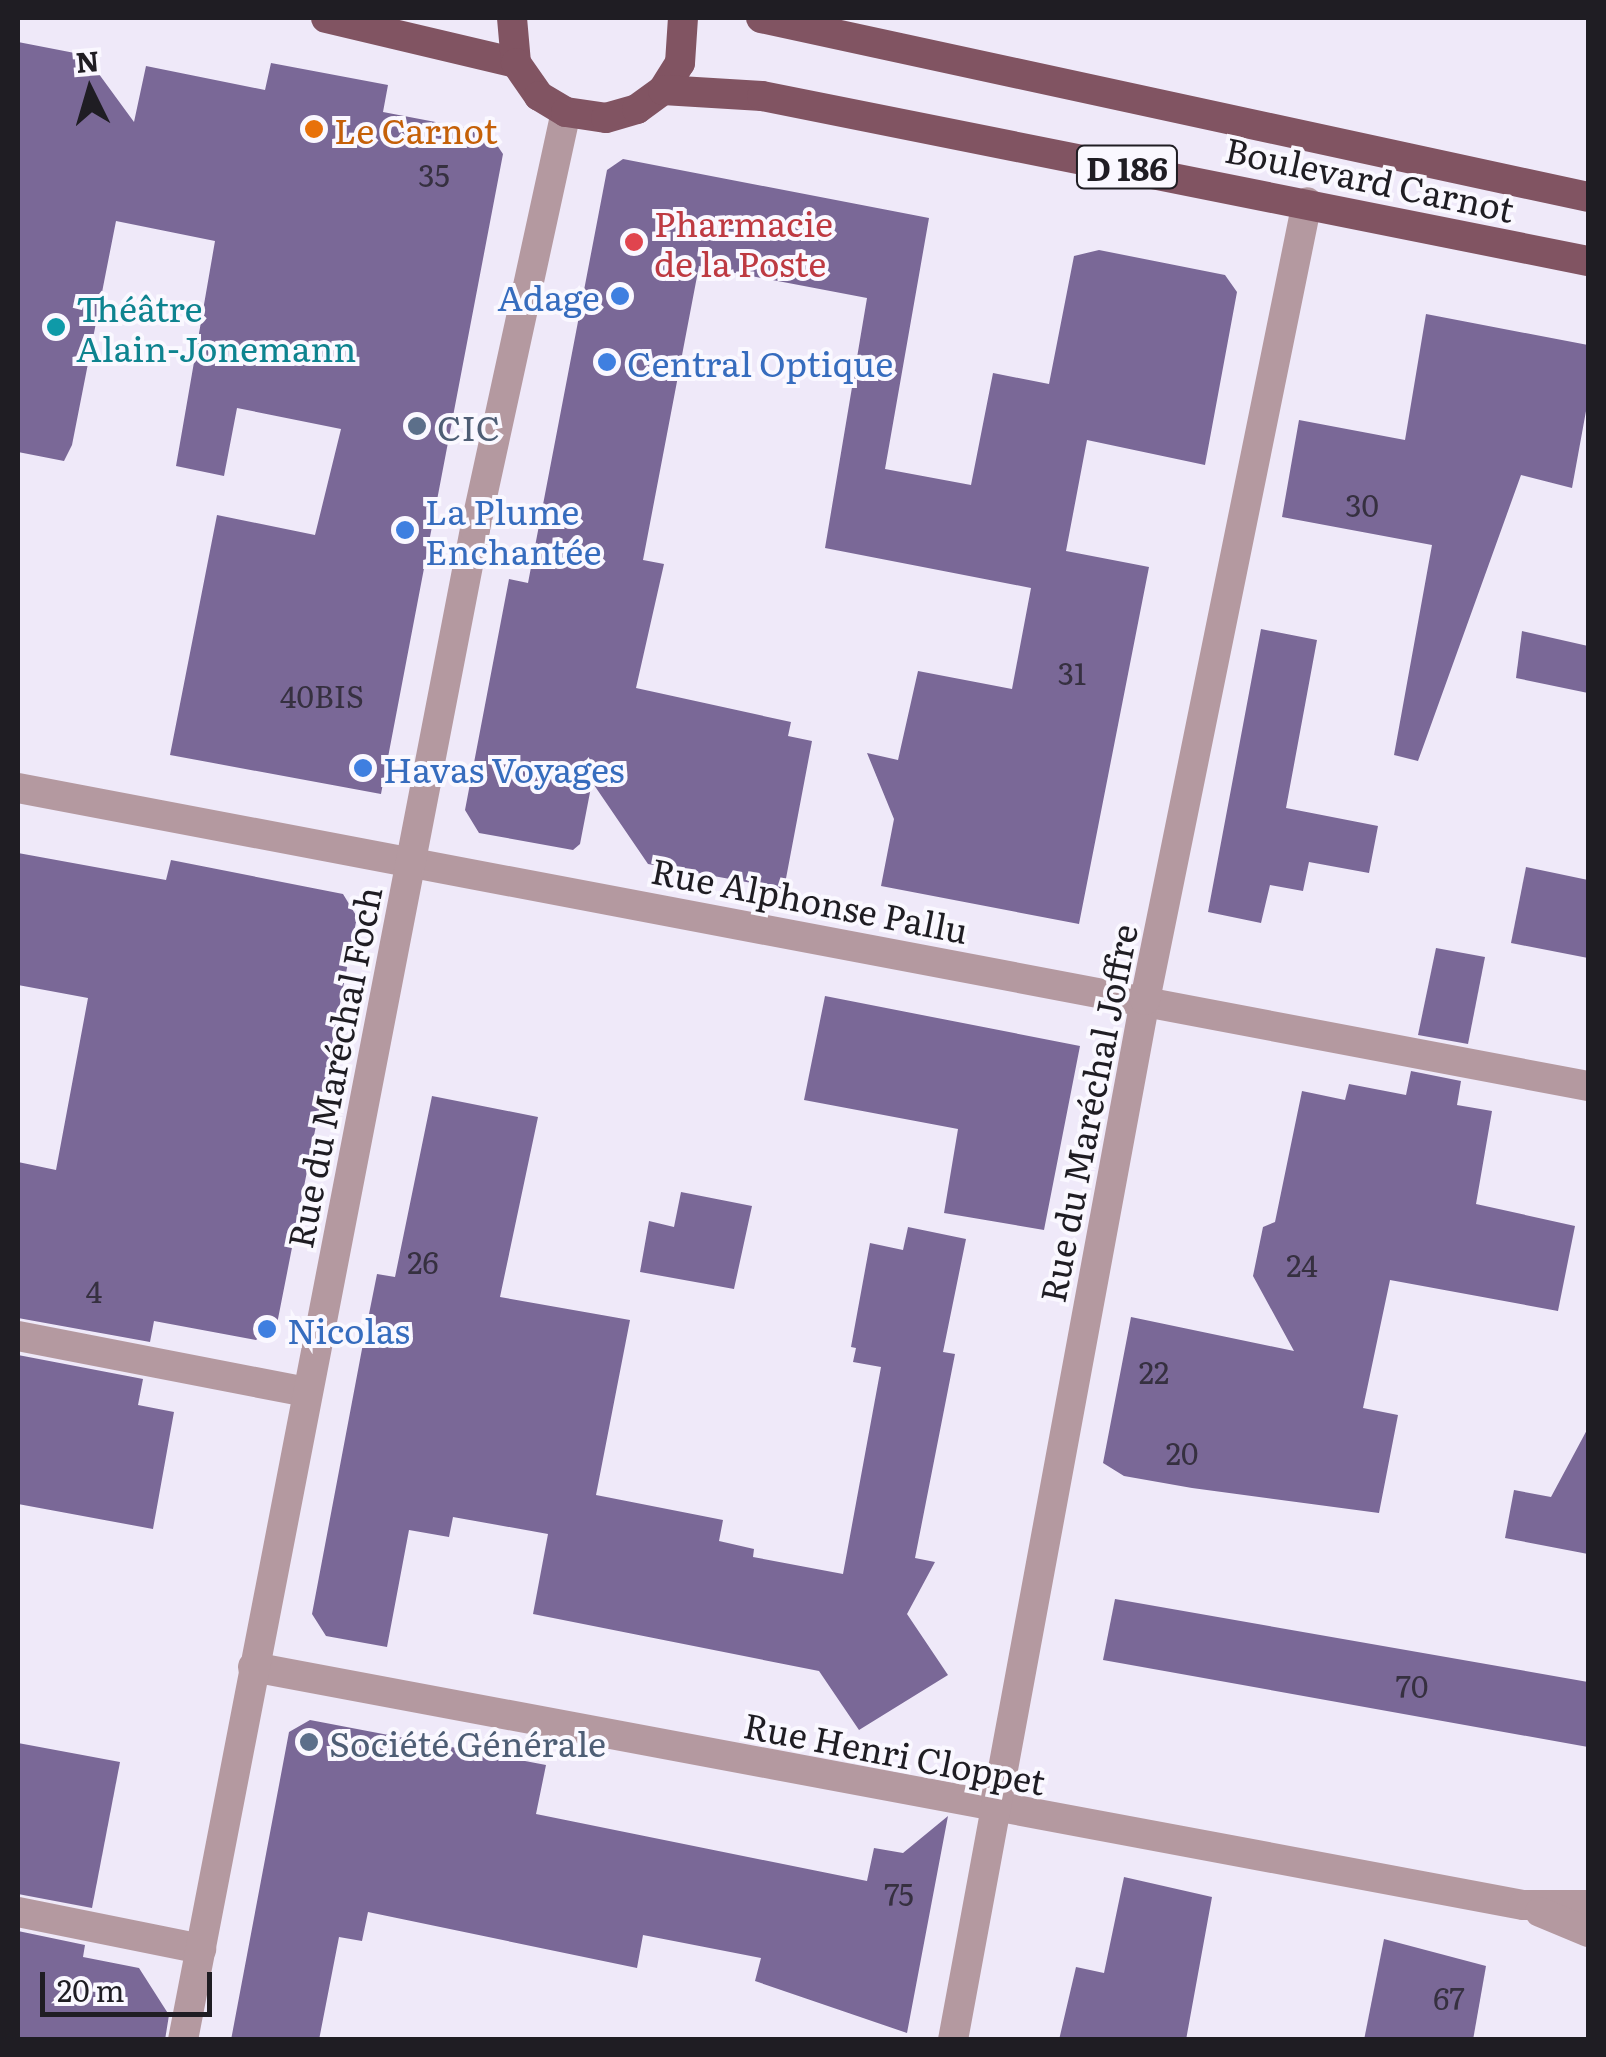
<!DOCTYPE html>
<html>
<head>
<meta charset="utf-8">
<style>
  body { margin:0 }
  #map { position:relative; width:1606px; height:2057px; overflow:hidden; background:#efe9f9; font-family:Literata,serif }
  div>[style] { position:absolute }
  .building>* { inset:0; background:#7a6897 }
  .street>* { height:30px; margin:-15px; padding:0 15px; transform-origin:15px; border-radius:15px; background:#b499a0 }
  .primary>* { height:30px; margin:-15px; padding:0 15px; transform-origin:15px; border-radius:15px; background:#815462 }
  .dots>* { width:28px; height:28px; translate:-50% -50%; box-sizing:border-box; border:5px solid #faf8ff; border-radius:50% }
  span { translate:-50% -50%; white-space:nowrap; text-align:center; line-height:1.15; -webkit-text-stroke:8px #faf8ff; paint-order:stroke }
  .number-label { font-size:30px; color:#363040 }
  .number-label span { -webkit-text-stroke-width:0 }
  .shield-label span { padding:2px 8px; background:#faf8ff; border:2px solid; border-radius:8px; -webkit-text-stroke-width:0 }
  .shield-label { font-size:32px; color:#1f1d23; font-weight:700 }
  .food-label { font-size:35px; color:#c56008 }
  .left { translate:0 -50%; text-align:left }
  .street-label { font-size:35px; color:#1f1d23 }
  .health-label { font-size:35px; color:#be3a42 }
  .shop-label { font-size:35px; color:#366cbe }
  .right { translate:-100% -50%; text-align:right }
  .culture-label { font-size:35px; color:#0d838f }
  .service-label { font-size:35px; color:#4e5e75 }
  .frame { position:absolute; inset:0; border:20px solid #1f1d23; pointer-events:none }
  .north { position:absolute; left:40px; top:40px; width:100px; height:100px; -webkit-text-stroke:8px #faf8ff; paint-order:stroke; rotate:355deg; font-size:28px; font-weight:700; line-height:40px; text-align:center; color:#1f1d23 }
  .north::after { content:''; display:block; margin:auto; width:35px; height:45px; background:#1f1d23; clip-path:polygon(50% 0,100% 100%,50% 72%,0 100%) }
  .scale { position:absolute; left:40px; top:1972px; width:172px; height:45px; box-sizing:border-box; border:5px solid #1f1d23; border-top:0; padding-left:12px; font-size:30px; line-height:35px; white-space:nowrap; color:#1f1d23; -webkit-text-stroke:8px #faf8ff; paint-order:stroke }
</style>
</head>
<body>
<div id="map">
  <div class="building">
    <i style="clip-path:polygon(18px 42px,85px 55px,134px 122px,146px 66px,265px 90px,271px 63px,388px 85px,383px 112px,488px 132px,503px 154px,381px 794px,170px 755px,217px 515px,315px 535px,341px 429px,237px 408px,224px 476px,176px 466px,215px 241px,116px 221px,72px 445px,64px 461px,18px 452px)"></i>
    <i style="clip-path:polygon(623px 159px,929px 218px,885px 469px,971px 485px,993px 373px,1049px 384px,1074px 256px,1099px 250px,1225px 275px,1237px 292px,1205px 465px,1087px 440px,1066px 551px,1149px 567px,1079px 924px,881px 886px,894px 819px,867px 753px,898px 760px,918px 671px,1012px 689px,1031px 588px,825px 548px,867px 298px,699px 266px,643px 560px,664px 564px,636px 688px,791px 722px,788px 736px,812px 741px,784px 889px,648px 864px,592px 782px,580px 844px,573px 850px,479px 833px,465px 810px,509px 579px,528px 583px,607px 170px)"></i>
    <i style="clip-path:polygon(1426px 314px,1588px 345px,1588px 400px,1572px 488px,1521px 475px,1418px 761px,1394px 755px,1432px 545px,1282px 517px,1299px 420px,1405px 440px)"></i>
    <i style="clip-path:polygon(1261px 629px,1317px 640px,1286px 808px,1378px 826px,1369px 873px,1309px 862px,1303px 891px,1270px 885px,1261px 923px,1208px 912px)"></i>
    <i style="clip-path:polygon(1522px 631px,1588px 646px,1588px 693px,1516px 678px)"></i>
    <i style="clip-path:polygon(18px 853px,166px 880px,171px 860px,343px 894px,357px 917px,277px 1324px,256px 1340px,154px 1321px,150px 1342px,18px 1318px,18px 1162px,56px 1170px,88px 998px,18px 985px)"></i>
    <i style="clip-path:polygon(1526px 867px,1588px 880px,1588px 958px,1511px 943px)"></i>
    <i style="clip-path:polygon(1436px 948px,1485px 957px,1468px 1044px,1418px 1035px)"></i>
    <i style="clip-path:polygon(825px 996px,1080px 1046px,1044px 1230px,944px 1213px,958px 1129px,804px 1100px)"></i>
    <i style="clip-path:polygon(1411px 1071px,1461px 1081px,1457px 1105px,1492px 1111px,1476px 1204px,1575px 1226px,1558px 1311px,1390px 1280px,1363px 1408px,1398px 1415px,1379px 1513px,1192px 1488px,1124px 1476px,1103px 1463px,1131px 1317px,1294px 1351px,1253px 1276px,1263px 1227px,1275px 1222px,1302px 1091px,1345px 1100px,1349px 1084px,1406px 1095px)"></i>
    <i style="clip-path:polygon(432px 1096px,538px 1117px,500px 1297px,630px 1320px,596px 1495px,723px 1520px,719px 1541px,754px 1549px,753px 1557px,843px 1574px,881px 1367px,853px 1362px,856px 1348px,851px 1347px,870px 1243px,903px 1250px,908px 1227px,966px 1239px,943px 1352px,955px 1354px,915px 1558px,935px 1562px,907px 1614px,948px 1675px,859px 1730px,819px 1671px,533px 1614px,548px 1534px,453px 1517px,449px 1537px,409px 1530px,387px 1647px,326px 1636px,312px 1614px,362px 1349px,377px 1274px,395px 1277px)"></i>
    <i style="clip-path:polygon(681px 1192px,752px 1206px,734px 1289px,640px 1272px,649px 1221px,674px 1227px)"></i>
    <i style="clip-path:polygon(18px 1355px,143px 1379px,138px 1405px,174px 1412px,153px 1529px,18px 1504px)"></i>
    <i style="clip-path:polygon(1588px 1428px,1588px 1554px,1505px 1538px,1514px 1490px,1551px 1497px)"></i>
    <i style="clip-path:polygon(1115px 1599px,1588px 1682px,1588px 1747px,1103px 1660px)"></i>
    <i style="clip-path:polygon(310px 1720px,546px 1765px,536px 1814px,867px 1881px,874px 1848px,903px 1853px,948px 1816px,907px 2033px,755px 1981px,761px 1958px,643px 1935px,637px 1968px,368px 1912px,362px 1941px,339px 1937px,319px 2040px,231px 2040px,289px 1732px)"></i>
    <i style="clip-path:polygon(18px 1743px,120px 1762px,92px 1908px,18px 1894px)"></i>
    <i style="clip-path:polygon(1124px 1877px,1212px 1897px,1186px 2040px,1059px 2040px,1076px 1967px,1104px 1973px)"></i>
    <i style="clip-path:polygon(18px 1931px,85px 1945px,83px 1957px,139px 1968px,169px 2015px,165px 2040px,18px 2040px)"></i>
    <i style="clip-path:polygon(1384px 1939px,1486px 1966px,1473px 2040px,1364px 2040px)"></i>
  </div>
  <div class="street">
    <i style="left:18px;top:788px;width:1598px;rotate:10.75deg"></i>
    <i style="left:18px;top:1336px;width:294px;rotate:11deg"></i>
    <i style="left:253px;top:1667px;width:1292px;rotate:10.61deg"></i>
    <i style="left:1523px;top:1905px;width:65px"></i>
    <i style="left:18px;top:1912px;width:187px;rotate:11.4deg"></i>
    <i style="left:1540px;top:1912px;width:52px;rotate:22.6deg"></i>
    <i style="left:183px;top:2040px;width:1539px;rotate:-79.06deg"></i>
    <i style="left:475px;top:529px;width:427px;rotate:-77.7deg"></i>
    <i style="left:953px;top:2040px;width:1058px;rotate:-79.54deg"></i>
    <i style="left:1145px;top:1000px;width:814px;rotate:-78.52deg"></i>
  </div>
  <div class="primary">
    <i style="left:326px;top:18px;width:195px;rotate:13.3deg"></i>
    <i style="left:512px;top:18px;width:45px;rotate:84.9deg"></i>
    <i style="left:516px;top:63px;width:40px;rotate:55.1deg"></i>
    <i style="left:539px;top:96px;width:31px;rotate:31deg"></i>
    <i style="left:566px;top:112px;width:40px;rotate:8.5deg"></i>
    <i style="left:606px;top:118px;width:32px;rotate:-16deg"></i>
    <i style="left:637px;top:109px;width:32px;rotate:-36deg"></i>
    <i style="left:663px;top:90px;width:32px;rotate:-58deg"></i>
    <i style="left:680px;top:63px;width:45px;rotate:-86.2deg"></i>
    <i style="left:761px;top:18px;width:846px;rotate:12.21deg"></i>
    <i style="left:663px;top:90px;width:99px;rotate:3.5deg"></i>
    <i style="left:762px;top:96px;width:842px;rotate:11.3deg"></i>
  </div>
  <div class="dots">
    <i style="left:314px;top:129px;background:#e8710a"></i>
    <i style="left:634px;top:242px;background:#e0444e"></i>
    <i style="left:620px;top:296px;background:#3f7fe0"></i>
    <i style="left:56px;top:327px;background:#0f9aa8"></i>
    <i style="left:607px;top:362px;background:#3f7fe0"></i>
    <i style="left:417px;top:426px;background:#5c6f8a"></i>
    <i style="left:405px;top:530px;background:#3f7fe0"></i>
    <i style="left:363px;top:768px;background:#3f7fe0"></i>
    <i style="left:267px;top:1329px;background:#3f7fe0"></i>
    <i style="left:309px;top:1742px;background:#5c6f8a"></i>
  </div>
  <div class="number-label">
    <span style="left:434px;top:174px">35</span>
    <span style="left:1362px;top:504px">30</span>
    <span style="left:1072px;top:672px">31</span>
    <span style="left:322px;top:695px">40BIS</span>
    <span style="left:423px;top:1261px">26</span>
    <span style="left:1302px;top:1264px">24</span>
    <span style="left:94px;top:1290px">4</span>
    <span style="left:1154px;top:1371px">22</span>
    <span style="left:1182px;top:1452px">20</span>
    <span style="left:1412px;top:1685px">70</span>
    <span style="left:899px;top:1893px">75</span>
    <span style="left:1449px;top:1997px">67</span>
  </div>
  <div class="shield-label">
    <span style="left:1127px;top:167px">D 186</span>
  </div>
  <div class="food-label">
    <span class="left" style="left:334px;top:129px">Le Carnot</span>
  </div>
  <div class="street-label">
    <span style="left:1370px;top:178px;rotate:12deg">Boulevard Carnot</span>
    <span style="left:810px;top:899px;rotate:11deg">Rue Alphonse Pallu</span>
    <span style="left:333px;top:1067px;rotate:-79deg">Rue du Maréchal Foch</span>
    <span style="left:1087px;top:1113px;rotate:-79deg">Rue du Maréchal Joffre</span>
    <span style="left:895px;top:1752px;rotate:11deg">Rue Henri Cloppet</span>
  </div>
  <div class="health-label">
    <span class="left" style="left:654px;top:242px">Pharmacie<br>de la Poste</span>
  </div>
  <div class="shop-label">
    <span class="right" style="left:600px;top:296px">Adage</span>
    <span class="left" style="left:627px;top:362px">Central Optique</span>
    <span class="left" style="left:425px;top:530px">La Plume<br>Enchantée</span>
    <span class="left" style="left:383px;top:768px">Havas Voyages</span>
    <span class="left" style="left:287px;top:1329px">Nicolas</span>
  </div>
  <div class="culture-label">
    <span class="left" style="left:76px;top:327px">Théâtre<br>Alain-Jonemann</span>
  </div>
  <div class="service-label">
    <span class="left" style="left:437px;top:426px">CIC</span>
    <span class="left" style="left:329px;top:1742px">Société Générale</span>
  </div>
  <div class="frame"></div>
  <div class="north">N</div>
  <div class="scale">20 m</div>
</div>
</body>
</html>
